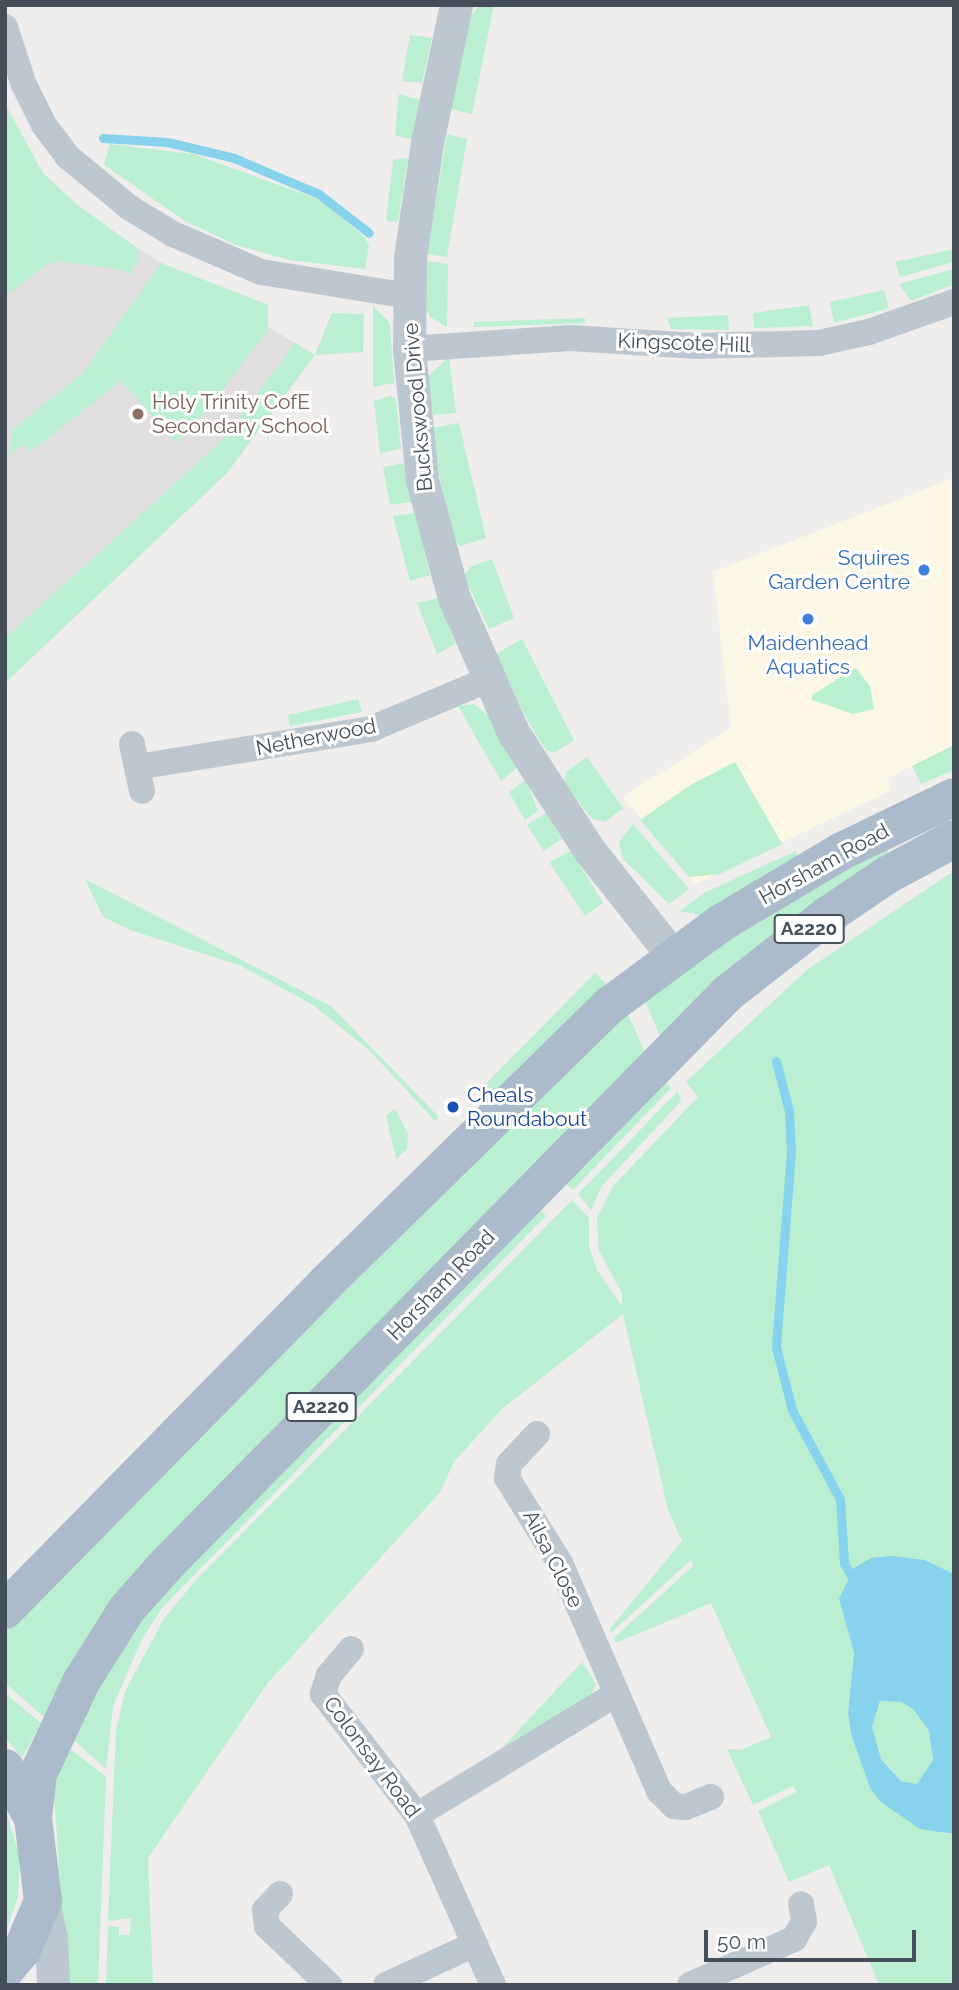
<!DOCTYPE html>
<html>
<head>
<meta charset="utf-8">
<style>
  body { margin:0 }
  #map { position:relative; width:959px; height:1990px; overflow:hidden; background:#f0eded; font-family:Raleway,sans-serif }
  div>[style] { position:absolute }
  .commercial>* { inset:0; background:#fcf6e5 }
  .education>* { inset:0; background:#e1dedf }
  .green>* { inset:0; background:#baefd1 }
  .water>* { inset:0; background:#87d2ec }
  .stream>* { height:9px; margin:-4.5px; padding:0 4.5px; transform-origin:4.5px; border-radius:4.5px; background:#87d2ec }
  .minor>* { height:26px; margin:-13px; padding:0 13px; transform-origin:13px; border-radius:13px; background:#bdc7d0 }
  .tertiary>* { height:33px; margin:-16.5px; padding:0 16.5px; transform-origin:16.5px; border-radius:16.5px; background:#bdc7d0 }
  .primary>* { height:38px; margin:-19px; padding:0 19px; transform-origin:19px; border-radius:19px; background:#acbbcc }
  .dots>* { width:19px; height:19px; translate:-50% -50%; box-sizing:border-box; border:4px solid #fff; border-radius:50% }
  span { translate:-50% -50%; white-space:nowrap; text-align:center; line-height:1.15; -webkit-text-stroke:6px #fff; paint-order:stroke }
  .shield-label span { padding:2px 5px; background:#fff; border:2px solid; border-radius:5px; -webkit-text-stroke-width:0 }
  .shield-label { font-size:19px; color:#454f5a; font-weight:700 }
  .street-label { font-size:21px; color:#454f5a }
  .education-label { font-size:21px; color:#785e54 }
  .left { translate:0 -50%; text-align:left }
  .shop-label { font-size:21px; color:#366cbe }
  .right { translate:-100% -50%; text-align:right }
  .transit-label { font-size:21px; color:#164399 }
  .frame { position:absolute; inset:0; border:7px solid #454f5a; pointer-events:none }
  .scale { position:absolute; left:704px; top:1930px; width:212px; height:32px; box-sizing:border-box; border:4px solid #454f5a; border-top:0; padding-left:9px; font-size:21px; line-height:24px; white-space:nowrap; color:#454f5a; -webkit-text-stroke:5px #fff; paint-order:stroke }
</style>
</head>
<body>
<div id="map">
  <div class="commercial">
    <i style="clip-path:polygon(954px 478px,954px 745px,888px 778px,890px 791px,695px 884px,623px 797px,731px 728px,713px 572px)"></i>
  </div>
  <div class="education">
    <i style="clip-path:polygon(5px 104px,43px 173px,75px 203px,114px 234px,315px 355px,227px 473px,5px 683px)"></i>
  </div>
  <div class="green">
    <i style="clip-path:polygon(480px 5px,494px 5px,472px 114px,450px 109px,470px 16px)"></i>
    <i style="clip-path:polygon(410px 35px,432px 38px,422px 83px,402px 81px)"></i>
    <i style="clip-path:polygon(399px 94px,420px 100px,412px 139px,395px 136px)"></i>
    <i style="clip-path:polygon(5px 104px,43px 173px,75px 203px,137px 248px,138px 262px,128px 276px,123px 270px,59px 261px,46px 265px,5px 297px)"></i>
    <i style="clip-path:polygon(447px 134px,467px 139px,447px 257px,427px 254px)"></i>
    <i style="clip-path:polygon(110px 144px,193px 154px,323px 201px,365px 238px,369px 245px,365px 269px,289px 260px,236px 245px,185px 221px,104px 165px)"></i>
    <i style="clip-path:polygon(408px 158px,398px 222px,386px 221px,393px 160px)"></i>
    <i style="clip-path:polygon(954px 249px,954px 262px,900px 277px,895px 262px)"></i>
    <i style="clip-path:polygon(426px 261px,448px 264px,447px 327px,430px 317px,425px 306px)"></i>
    <i style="clip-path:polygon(161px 263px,268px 305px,268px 330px,208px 409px,176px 443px,121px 381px,30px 452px,23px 444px,8px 455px,13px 429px,82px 374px)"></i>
    <i style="clip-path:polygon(954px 269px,954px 284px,911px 301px,899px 284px)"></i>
    <i style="clip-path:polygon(884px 290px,889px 308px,834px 323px,830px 302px)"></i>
    <i style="clip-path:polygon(809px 305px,813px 326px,754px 328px,753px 313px)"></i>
    <i style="clip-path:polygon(373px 306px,390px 323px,394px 383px,373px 387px)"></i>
    <i style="clip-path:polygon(332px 313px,364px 314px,363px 352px,315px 355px,227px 473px,5px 683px,5px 638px,224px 439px,295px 343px,315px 355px)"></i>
    <i style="clip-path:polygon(728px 315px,729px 330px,671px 329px,667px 318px)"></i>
    <i style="clip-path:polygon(585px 318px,585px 323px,474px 327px,474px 322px)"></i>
    <i style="clip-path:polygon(449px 357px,456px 413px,433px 415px,428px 376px)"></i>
    <i style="clip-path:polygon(390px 396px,396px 399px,401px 449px,380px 453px,374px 401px)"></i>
    <i style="clip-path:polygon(459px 423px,486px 538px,461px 546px,451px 540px,431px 428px)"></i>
    <i style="clip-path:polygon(404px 463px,411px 502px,390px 505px,383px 467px)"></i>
    <i style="clip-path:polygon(415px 513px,430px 575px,410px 581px,393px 516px)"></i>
    <i style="clip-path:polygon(492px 559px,514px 618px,489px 629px,464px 576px,470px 567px)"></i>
    <i style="clip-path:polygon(438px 598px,455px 644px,437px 654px,417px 603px)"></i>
    <i style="clip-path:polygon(522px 639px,574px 740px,554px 753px,546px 750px,528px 721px,496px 654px)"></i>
    <i style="clip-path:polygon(856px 668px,870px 686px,874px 709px,853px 714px,812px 700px,812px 695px)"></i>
    <i style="clip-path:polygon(358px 699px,362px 712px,290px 726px,288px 715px)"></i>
    <i style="clip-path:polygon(474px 704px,488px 715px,517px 767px,501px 781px,458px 706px)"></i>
    <i style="clip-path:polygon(954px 745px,954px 770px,921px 784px,912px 766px)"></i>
    <i style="clip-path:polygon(587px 757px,623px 808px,605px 822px,592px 819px,564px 782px,567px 771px)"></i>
    <i style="clip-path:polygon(735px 762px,782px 844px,720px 874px,689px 877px,640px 820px,692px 784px)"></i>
    <i style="clip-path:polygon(526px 780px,538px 811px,525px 820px,509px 792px)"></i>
    <i style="clip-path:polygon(546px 813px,562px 839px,544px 851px,527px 825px)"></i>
    <i style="clip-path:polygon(633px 824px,689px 889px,669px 904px,623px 859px,619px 842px)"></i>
    <i style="clip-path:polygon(886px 847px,890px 855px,660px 1036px,643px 997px,697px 957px)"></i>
    <i style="clip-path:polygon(571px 851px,603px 903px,585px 916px,549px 862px)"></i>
    <i style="clip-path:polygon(796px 851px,798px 859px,701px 915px,680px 911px,704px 893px)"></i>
    <i style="clip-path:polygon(954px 871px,954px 1574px,925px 1560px,839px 1599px,854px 1653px,848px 1713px,851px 1734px,870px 1788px,944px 1834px,954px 1834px,954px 1985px,879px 1985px,829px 1865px,789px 1882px,758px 1811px,796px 1792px,793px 1786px,753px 1805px,727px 1749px,741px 1750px,771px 1737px,711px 1603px,616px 1643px,614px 1638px,693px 1566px,691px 1560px,612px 1632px,609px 1630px,682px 1541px,668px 1510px,623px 1314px,502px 1409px,454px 1462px,440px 1492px,267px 1684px,148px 1858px,153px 1985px,106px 1985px,108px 1926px,119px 1927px,119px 1935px,130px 1935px,131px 1918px,108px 1921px,116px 1731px,125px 1692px,163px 1620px,195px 1581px,572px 1200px,589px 1218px,589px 1247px,597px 1270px,622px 1306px,622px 1293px,599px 1251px,597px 1217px,614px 1185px,698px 1097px,686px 1082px,808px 969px)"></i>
    <i style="clip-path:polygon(85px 879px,331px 1006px,439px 1117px,435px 1121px,371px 1052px,313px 1005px,241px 966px,130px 930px,103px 917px)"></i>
    <i style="clip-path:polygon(595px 973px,608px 986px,493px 1096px,476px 1094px)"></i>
    <i style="clip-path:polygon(626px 1010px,645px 1052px,44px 1717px,5px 1683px,5px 1632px)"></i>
    <i style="clip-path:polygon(661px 1078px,671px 1088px,573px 1190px,562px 1180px)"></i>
    <i style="clip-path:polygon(678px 1091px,681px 1101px,602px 1186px,591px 1210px,578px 1194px)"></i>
    <i style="clip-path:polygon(395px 1109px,408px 1134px,407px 1149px,396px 1159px,386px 1115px)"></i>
    <i style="clip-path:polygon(537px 1206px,546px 1216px,162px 1608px,142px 1639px,113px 1706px,106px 1769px,69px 1736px,131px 1628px)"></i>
    <i style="clip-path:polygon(582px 1662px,596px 1684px,590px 1697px,503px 1747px)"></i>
    <i style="clip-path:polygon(5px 1693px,41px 1723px,22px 1758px,5px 1737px)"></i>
    <i style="clip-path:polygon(880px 1701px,901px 1702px,913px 1709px,929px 1731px,933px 1760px,917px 1784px,901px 1781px,881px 1759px,872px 1727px)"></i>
    <i style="clip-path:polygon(64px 1744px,106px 1777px,98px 1985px,67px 1985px,54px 1793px)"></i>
    <i style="clip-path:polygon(5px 1807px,20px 1858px,18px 1897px,5px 1934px)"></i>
  </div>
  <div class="water">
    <i style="clip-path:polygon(evenodd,891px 1556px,925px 1560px,954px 1574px,954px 1834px,920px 1829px,881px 1802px,870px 1788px,851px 1734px,848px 1713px,854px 1653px,839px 1599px,854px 1568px,871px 1558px,891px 1556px,880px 1701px,901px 1702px,913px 1709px,929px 1731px,933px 1760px,917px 1784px,901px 1781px,881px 1759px,872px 1727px,880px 1701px)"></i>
  </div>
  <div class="stream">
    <i style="left:103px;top:138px;width:64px;rotate:3.6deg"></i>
    <i style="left:167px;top:142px;width:69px;rotate:13.4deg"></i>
    <i style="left:234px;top:158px;width:92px;rotate:23deg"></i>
    <i style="left:319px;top:194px;width:63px;rotate:38deg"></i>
    <i style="left:776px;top:1061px;width:52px;rotate:75.4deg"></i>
    <i style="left:789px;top:1111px;width:40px;rotate:87.1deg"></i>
    <i style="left:791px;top:1151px;width:197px;rotate:94.4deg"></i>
    <i style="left:776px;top:1347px;width:65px;rotate:75.7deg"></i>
    <i style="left:792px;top:1410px;width:101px;rotate:61.7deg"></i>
    <i style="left:840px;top:1499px;width:64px;rotate:86.4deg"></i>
    <i style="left:844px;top:1563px;width:13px;rotate:61deg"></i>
  </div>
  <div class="minor">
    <i style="left:5px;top:27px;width:61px;rotate:71.9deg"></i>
    <i style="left:24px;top:85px;width:45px;rotate:63.4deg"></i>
    <i style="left:44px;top:125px;width:39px;rotate:53deg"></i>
    <i style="left:67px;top:156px;width:82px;rotate:39.5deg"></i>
    <i style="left:130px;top:208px;width:50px;rotate:31.2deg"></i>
    <i style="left:173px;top:234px;width:96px;rotate:23.4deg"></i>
    <i style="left:261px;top:272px;width:150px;rotate:9.2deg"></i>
    <i style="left:409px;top:349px;width:161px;rotate:-3.9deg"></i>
    <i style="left:570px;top:338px;width:127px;rotate:3.6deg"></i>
    <i style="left:697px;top:346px;width:122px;rotate:-1.4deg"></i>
    <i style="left:819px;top:343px;width:51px;rotate:-12.4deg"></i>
    <i style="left:869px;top:332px;width:90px;rotate:-19.4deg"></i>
    <i style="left:132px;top:744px;width:48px;rotate:78deg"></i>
    <i style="left:137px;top:767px;width:237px;rotate:-9.2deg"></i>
    <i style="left:371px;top:729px;width:126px;rotate:-22.9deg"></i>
    <i style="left:537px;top:1434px;width:41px;rotate:133deg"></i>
    <i style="left:509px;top:1464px;width:14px;rotate:98deg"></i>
    <i style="left:507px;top:1478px;width:100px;rotate:58.1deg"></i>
    <i style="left:560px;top:1563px;width:249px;rotate:66.5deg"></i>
    <i style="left:659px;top:1791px;width:21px;rotate:45deg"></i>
    <i style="left:674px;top:1806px;width:12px;rotate:5deg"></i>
    <i style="left:686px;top:1807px;width:27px;rotate:-22deg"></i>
    <i style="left:351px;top:1649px;width:34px;rotate:130deg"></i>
    <i style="left:329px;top:1675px;width:20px;rotate:108deg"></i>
    <i style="left:323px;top:1694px;width:153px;rotate:52.2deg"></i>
    <i style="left:417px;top:1815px;width:186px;rotate:65.9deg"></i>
    <i style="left:417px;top:1815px;width:231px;rotate:-31.3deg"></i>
    <i style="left:280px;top:1894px;width:22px;rotate:133deg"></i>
    <i style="left:265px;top:1910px;width:16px;rotate:83deg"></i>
    <i style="left:267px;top:1926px;width:86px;rotate:43.6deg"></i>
    <i style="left:386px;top:1985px;width:98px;rotate:-24.7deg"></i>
    <i style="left:690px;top:1985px;width:114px;rotate:-23.9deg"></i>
    <i style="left:794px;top:1939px;width:20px;rotate:-60deg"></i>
    <i style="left:804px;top:1922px;width:18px;rotate:-99deg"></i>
  </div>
  <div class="tertiary">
    <i style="left:456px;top:5px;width:141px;rotate:101.9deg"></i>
    <i style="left:427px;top:143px;width:115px;rotate:98.5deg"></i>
    <i style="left:410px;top:257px;width:92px;rotate:90.6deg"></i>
    <i style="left:409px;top:349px;width:132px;rotate:84.3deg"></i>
    <i style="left:422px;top:480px;width:122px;rotate:74.8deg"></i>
    <i style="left:454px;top:598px;width:149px;rotate:66.2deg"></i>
    <i style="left:514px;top:734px;width:140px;rotate:57deg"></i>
    <i style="left:590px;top:851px;width:132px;rotate:51.7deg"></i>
    <i style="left:43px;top:1901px;width:38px;rotate:78deg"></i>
    <i style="left:51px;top:1938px;width:47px;rotate:87.6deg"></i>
  </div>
  <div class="primary">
    <i style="left:5px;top:1610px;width:460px;rotate:-45.5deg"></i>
    <i style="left:327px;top:1282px;width:396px;rotate:-44.4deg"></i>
    <i style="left:610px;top:1005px;width:138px;rotate:-36.5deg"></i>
    <i style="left:721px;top:923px;width:141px;rotate:-30.8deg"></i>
    <i style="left:842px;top:851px;width:124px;rotate:-25.7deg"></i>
    <i style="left:5px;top:1768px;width:57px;rotate:60.8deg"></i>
    <i style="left:33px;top:1818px;width:84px;rotate:83.1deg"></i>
    <i style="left:43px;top:1901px;width:53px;rotate:113.2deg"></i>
    <i style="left:22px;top:1950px;width:26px;rotate:130deg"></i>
    <i style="left:33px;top:1818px;width:44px;rotate:-83.5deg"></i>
    <i style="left:38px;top:1774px;width:102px;rotate:-64.9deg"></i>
    <i style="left:81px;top:1682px;width:86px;rotate:-57.8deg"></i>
    <i style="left:127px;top:1609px;width:59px;rotate:-48.4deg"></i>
    <i style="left:166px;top:1565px;width:802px;rotate:-45.51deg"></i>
    <i style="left:728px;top:993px;width:127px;rotate:-38deg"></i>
    <i style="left:828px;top:915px;width:71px;rotate:-34.1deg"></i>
    <i style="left:887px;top:875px;width:76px;rotate:-28.2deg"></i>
  </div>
  <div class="dots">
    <i style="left:138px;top:414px;background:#8d6e63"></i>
    <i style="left:924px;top:570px;background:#3f7fe0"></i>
    <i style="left:808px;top:619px;background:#3f7fe0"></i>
    <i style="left:453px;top:1107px;background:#1a4fb4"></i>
  </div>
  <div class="shield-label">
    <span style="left:809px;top:929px">A2220</span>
    <span style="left:321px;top:1407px">A2220</span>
  </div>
  <div class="street-label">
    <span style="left:684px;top:343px;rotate:2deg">Kingscote Hill</span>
    <span style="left:418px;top:407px;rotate:-95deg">Buckswood Drive</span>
    <span style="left:316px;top:737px;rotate:-11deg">Netherwood</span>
    <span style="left:824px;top:864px;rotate:-29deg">Horsham Road</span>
    <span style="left:441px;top:1285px;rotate:-46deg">Horsham Road</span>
    <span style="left:553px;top:1559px;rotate:63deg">Ailsa Close</span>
    <span style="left:372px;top:1757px;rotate:53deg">Colonsay Road</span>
  </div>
  <div class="education-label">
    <span class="left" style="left:152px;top:414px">Holy Trinity CofE<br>Secondary School</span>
  </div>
  <div class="shop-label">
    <span class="right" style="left:910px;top:570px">Squires<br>Garden Centre</span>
    <span style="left:808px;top:655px">Maidenhead<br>Aquatics</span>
  </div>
  <div class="transit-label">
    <span class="left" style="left:467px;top:1107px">Cheals<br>Roundabout</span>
  </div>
  <div class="frame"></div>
  <div class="scale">50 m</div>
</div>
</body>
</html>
